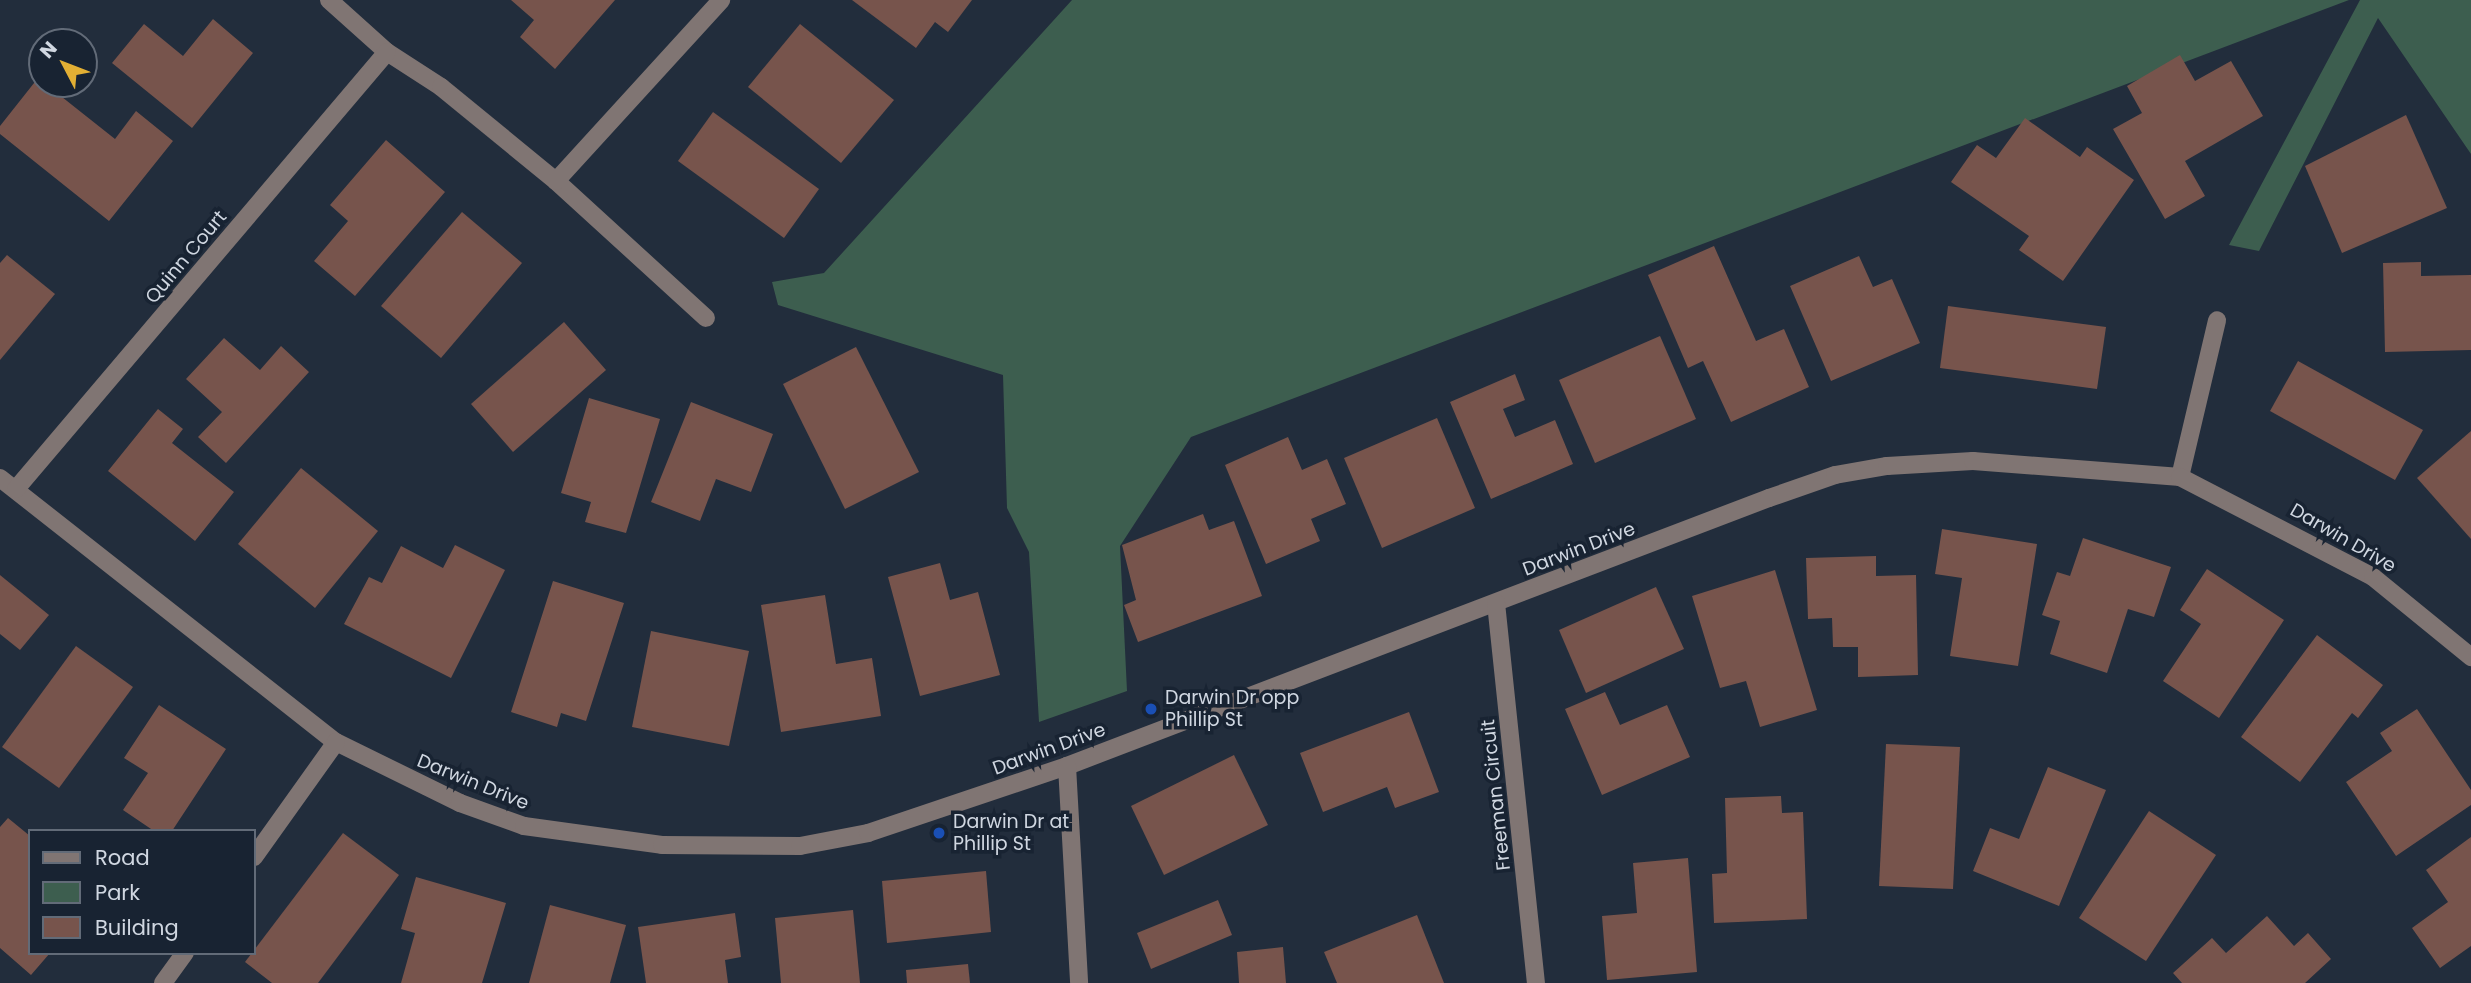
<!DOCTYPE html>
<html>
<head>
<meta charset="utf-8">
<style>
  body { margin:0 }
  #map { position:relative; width:2471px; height:983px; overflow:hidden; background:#222d3c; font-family:Poppins,sans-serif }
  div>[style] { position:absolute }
  .green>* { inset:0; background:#3d5e4f }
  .building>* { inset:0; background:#77544c }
  .minor>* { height:18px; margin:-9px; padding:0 9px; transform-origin:9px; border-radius:9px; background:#807573 }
  .dots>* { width:19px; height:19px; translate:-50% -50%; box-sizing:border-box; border:4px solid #182332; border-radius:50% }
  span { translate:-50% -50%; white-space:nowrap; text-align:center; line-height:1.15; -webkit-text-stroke:7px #182332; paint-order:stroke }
  .street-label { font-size:19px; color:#d0d7e1 }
  .poi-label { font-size:19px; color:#d0d7e1 }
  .left { translate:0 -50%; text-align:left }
  .legend { position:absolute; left:28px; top:829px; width:228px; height:126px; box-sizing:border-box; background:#182332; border:2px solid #626b78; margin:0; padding:9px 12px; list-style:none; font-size:21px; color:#d0d7e1 }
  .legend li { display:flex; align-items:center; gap:14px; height:35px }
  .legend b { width:35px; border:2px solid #626b78 }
  .north { position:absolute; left:28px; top:28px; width:70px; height:70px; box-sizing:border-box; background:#182332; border:2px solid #626b78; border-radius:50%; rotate:312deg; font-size:19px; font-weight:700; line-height:28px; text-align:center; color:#d0d7e1 }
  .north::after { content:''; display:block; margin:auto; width:24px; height:32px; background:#e2af34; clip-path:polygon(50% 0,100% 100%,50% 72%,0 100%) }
</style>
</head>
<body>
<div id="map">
  <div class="green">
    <i style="clip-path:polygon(1072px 0,2349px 0,1191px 437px,1120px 546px,1127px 691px,1039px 722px,1029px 552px,1007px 508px,1003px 375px,778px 305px,772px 282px,824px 273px)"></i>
    <i style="clip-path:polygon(2360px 0,2471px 0,2471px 154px,2378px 18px,2259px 251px,2229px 245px)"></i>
  </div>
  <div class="building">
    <i style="clip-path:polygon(511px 0,615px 0,555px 69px,520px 37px,534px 20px)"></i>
    <i style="clip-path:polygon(852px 0,972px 0,948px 32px,935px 22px,916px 48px)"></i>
    <i style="clip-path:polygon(213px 19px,253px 53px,192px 128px,112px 63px,144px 24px,183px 56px)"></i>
    <i style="clip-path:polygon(800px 24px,894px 100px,841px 163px,748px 87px)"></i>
    <i style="clip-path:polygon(2180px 55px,2195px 81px,2231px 61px,2263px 116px,2185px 161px,2205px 196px,2165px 219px,2113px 129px,2142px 113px,2127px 86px)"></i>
    <i style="clip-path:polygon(38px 78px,115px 139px,136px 111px,173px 141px,109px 221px,0 134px,0 126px)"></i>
    <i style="clip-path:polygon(713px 112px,819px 189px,784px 238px,678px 161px)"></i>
    <i style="clip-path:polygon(2406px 115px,2447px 208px,2342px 253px,2305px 166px)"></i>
    <i style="clip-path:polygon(2025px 118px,2080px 157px,2087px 147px,2134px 180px,2063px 281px,2019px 250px,2029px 236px,1951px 182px,1977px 145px,1996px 158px)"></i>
    <i style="clip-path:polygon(386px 140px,445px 192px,355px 296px,314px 261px,348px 221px,330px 205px)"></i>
    <i style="clip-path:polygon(462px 212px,522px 263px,441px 358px,381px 306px)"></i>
    <i style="clip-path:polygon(1714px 246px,1756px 341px,1784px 329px,1809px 387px,1731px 422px,1703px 361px,1688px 368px,1648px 275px)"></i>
    <i style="clip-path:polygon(7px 255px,55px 294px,0 360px,0 263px)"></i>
    <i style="clip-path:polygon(1859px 256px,1873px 287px,1892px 279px,1920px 343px,1831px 381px,1790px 286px)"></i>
    <i style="clip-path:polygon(2421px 262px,2421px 276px,2471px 275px,2471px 350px,2385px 352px,2383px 263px)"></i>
    <i style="clip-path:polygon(1948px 306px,2106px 327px,2097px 389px,1940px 368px)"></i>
    <i style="clip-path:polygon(564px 322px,606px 370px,513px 452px,471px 404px)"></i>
    <i style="clip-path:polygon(1660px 336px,1696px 419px,1595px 463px,1559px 380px)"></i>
    <i style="clip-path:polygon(224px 338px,260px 370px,281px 346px,309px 372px,226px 463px,198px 437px,222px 412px,186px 379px)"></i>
    <i style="clip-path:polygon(856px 347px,919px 472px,845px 509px,783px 384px)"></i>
    <i style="clip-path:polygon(2298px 361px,2423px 430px,2395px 480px,2270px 411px)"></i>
    <i style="clip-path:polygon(1515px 374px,1525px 400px,1503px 409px,1515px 437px,1555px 420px,1573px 464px,1491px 499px,1450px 402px)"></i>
    <i style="clip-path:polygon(589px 398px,660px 419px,626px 533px,585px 522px,591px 502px,561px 493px)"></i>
    <i style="clip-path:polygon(691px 402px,773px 434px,751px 492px,716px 479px,700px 521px,651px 502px)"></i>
    <i style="clip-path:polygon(158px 409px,183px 429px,172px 443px,234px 492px,195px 541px,108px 471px)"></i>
    <i style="clip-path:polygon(1437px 418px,1475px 508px,1382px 548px,1344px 458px)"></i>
    <i style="clip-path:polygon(2471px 431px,2471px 539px,2417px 478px)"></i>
    <i style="clip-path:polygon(1288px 437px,1302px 470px,1327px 459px,1346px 504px,1311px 519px,1320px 541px,1266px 564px,1225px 465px)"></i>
    <i style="clip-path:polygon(301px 468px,378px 531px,315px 608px,238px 544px)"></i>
    <i style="clip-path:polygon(1203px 514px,1209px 530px,1234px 521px,1262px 596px,1138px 642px,1124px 605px,1136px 600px,1122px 545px)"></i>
    <i style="clip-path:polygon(1942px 529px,2037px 544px,2018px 666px,1950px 656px,1962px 578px,1935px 574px)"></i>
    <i style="clip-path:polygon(2083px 538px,2171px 567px,2154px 617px,2128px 609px,2107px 673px,2050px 654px,2060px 621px,2042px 615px,2057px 572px,2070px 576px)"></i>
    <i style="clip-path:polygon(455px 545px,505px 570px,451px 678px,344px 624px,369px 577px,382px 583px,401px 546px,443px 568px)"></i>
    <i style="clip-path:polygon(1876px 556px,1876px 576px,1916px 575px,1918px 675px,1858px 677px,1858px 647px,1833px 647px,1832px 618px,1808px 619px,1806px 558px)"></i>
    <i style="clip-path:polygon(940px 563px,950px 600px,978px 592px,1000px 675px,920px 696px,888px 577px)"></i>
    <i style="clip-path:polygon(2207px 569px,2284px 620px,2219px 718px,2163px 681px,2201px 624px,2180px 610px)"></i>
    <i style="clip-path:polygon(1775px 570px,1817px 710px,1760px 727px,1746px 681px,1720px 688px,1692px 596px)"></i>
    <i style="clip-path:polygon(0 575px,49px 615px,20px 650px,0 634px)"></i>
    <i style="clip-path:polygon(553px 581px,624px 603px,586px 721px,561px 713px,557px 727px,511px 712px)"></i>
    <i style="clip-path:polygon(1656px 587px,1684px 649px,1586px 693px,1559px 630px)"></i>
    <i style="clip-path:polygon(825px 595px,836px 664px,872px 658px,881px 716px,781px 732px,761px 605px)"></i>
    <i style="clip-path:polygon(651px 631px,749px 651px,729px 746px,632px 727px)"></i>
    <i style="clip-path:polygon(2317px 635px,2383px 685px,2358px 718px,2352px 713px,2300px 782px,2241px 737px)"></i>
    <i style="clip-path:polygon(76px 646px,133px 687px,59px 788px,2px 747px)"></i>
    <i style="clip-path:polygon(1605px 692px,1620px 725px,1667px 705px,1690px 757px,1602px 795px,1565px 709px)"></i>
    <i style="clip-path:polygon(159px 705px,226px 749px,172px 831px,154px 831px,123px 810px,148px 773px,124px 758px)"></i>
    <i style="clip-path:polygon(2417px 709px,2471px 790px,2471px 805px,2396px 856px,2346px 782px,2392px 751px,2380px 733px)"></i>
    <i style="clip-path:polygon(1409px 712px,1439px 792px,1395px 808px,1387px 787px,1323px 812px,1300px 753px)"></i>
    <i style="clip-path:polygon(1886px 744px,1960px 747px,1953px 889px,1879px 886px)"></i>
    <i style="clip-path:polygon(1234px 755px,1268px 825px,1164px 875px,1131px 806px)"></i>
    <i style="clip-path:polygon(2048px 767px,2106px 790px,2059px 906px,1973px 871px,1990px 828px,2019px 839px)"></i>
    <i style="clip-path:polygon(1781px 796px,1782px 813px,1803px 812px,1807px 919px,1714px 923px,1712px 874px,1727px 873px,1725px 798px)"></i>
    <i style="clip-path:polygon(2149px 811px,2216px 855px,2146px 961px,2079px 918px)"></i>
    <i style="clip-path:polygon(8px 818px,30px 836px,30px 953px,50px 953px,31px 975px,0 948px,0 827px)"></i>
    <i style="clip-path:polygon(343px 833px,399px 875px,318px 983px,272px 983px,245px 962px)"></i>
    <i style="clip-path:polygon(2471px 837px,2471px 946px,2440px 968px,2412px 928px,2448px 902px,2426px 870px)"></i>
    <i style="clip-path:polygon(1688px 858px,1697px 972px,1607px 980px,1602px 916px,1637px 913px,1633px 863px)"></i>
    <i style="clip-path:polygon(986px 871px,991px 932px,887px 943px,882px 881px)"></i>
    <i style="clip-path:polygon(416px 877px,506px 903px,482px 983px,401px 983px,415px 933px,401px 929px)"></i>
    <i style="clip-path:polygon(1218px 900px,1232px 935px,1151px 969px,1137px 933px)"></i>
    <i style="clip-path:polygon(550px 905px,626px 925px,610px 983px,529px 983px)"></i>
    <i style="clip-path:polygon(853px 910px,860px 983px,781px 983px,775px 918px)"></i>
    <i style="clip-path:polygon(735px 913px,741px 957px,725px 960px,728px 983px,646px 983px,638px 927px)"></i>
    <i style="clip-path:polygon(1417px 915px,1444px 983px,1337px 983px,1324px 952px)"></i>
    <i style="clip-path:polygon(2267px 916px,2294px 946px,2308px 933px,2331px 959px,2305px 983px,2182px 983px,2173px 973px,2212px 938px,2226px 953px)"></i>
    <i style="clip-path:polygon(1283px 947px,1286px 983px,1239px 983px,1237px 952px)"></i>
    <i style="clip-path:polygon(968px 964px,970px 983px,907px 983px,906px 970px)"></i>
  </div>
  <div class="minor">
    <i style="left:329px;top:0;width:78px;rotate:41.9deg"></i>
    <i style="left:387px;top:52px;width:64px;rotate:32.9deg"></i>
    <i style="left:441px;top:87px;width:149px;rotate:39.3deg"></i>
    <i style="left:556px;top:181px;width:203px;rotate:42.4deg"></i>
    <i style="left:556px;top:181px;width:245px;rotate:-47.6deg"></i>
    <i style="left:2180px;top:477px;width:161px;rotate:-76.7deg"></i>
    <i style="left:0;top:478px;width:427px;rotate:38.2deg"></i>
    <i style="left:336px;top:742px;width:138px;rotate:26.2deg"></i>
    <i style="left:460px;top:803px;width:68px;rotate:19.8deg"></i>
    <i style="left:524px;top:826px;width:139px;rotate:7.8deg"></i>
    <i style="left:662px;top:845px;width:138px;rotate:0.4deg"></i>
    <i style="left:800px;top:846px;width:69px;rotate:-10.8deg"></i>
    <i style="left:868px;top:833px;width:210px;rotate:-18.6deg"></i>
    <i style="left:1067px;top:766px;width:751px;rotate:-20.9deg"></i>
    <i style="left:1769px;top:498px;width:70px;rotate:-19.2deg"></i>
    <i style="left:1835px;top:475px;width:53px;rotate:-9.8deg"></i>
    <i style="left:1887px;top:466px;width:86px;rotate:-3.3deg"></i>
    <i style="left:1973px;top:461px;width:208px;rotate:4.4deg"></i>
    <i style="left:2180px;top:477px;width:217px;rotate:27.4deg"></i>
    <i style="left:2373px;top:577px;width:127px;rotate:39.2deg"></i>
    <i style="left:16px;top:489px;width:573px;rotate:-49.67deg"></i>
    <i style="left:1496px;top:603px;width:382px;rotate:84deg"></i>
    <i style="left:1067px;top:766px;width:217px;rotate:86.8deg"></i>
    <i style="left:254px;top:857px;width:141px;rotate:-54.5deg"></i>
    <i style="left:163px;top:983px;width:37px;rotate:-54deg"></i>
  </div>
  <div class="dots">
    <i style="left:1151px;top:709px;background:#1a4fb4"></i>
    <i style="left:939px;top:833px;background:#1a4fb4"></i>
  </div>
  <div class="street-label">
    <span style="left:186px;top:257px;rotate:-50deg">Quinn Court</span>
    <span style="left:2343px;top:538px;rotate:30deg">Darwin Drive</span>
    <span style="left:1579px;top:549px;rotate:-21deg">Darwin Drive</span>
    <span style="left:1049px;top:749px;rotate:-20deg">Darwin Drive</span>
    <span style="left:473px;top:782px;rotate:22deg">Darwin Drive</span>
    <span style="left:1496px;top:795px;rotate:-96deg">Freeman Circuit</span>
  </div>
  <div class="poi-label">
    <span class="left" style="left:1165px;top:709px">Darwin Dr opp<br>Phillip St</span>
    <span class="left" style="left:953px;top:833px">Darwin Dr at<br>Phillip St</span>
  </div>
  <ul class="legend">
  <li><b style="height:9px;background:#807573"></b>Road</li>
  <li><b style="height:19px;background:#3d5e4f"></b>Park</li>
  <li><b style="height:19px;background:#77544c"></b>Building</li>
  </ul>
  <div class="north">N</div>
</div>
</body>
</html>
